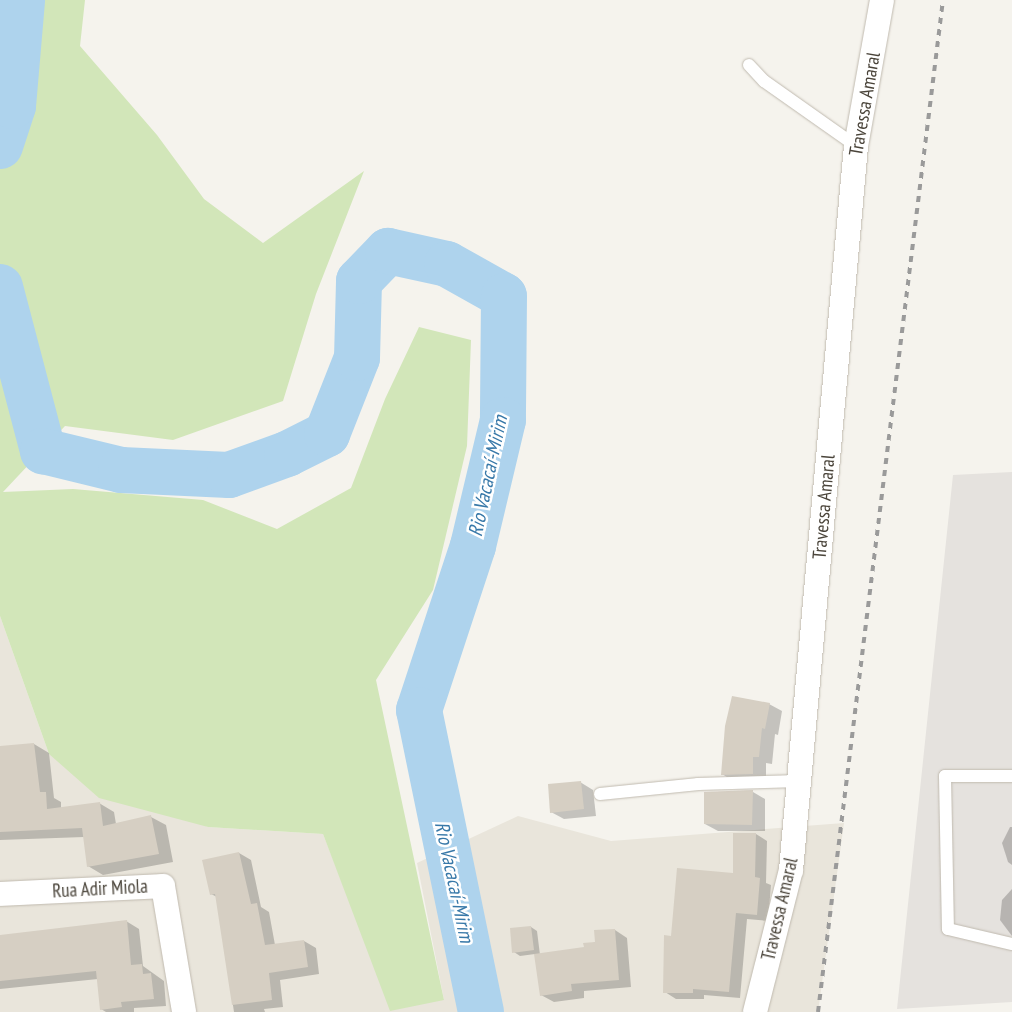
<!DOCTYPE html>
<html>
<head>
<meta charset="utf-8">
<style>
  body { margin:0 }
  #map { position:relative; width:1012px; height:1012px; overflow:hidden; background:#f5f3ed; font-family:"PT Sans Narrow",sans-serif }
  div>[style] { position:absolute }
  .residential>* { inset:0; background:#e9e5db }
  .industrial>* { inset:0; background:#e5e2de }
  .green>* { inset:0; background:#d2e6b9 }
  .shadow>* { inset:0; background:#0003 }
  .river>* { height:46px; margin:-23px; padding:0 23px; transform-origin:23px; border-radius:23px; background:#aed3ed }
  .building>* { inset:0; background:#d6cfc3 }
  .roads { filter:drop-shadow(0 0 1px #c0baaf) drop-shadow(0 0 1px #c0baaf) }
  .lane>* { height:12px; margin:-6px; padding:0 6px; transform-origin:6px; border-radius:6px; background:#fff }
  .street>* { height:24px; margin:-12px; padding:0 12px; transform-origin:12px; border-radius:12px; background:#fff }
  .rail>* { height:4px; margin-top:-2px; transform-origin:0; background:repeating-linear-gradient(90deg,#9a9a9a 0 6px,transparent 0 12px) }
  span { translate:-50% -50%; white-space:nowrap; text-align:center; line-height:1.15; -webkit-text-stroke:5px #fff; paint-order:stroke }
  .street-label { font-size:19px; color:#4a443a }
  .water-label { font-size:20px; color:#3778a8; font-style:italic }
</style>
</head>
<body>
<div id="map">
  <div class="residential">
    <i style="clip-path:polygon(0 616px,49px 754px,208px 827px,323px 834px,353px 910px,444px 1000px,417px 863px,518px 816px,611px 841px,844px 823px,818px 1012px,0 1012px)"></i>
  </div>
  <div class="industrial">
    <i style="clip-path:polygon(1012px 472px,1012px 1002px,897px 1009px,953px 475px)"></i>
  </div>
  <div class="green">
    <i style="clip-path:polygon(0 0,85px 0,80px 46px,157px 135px,204px 199px,263px 243px,364px 171px,316px 294px,283px 401px,173px 440px,65px 426px,3px 492px,73px 489px,203px 500px,277px 529px,351px 488px,385px 399px,419px 327px,471px 340px,467px 446px,433px 590px,376px 680px,444px 1000px,390px 1011px,323px 834px,208px 827px,99px 798px,49px 754px,0 616px)"></i>
  </div>
  <div class="shadow">
    <i style="clip-path:polygon(769px 704px,782px 711px,778px 735px,775px 734px,772px 764px,766px 763px,766px 781px,735px 782px,722px 774px)"></i>
    <i style="clip-path:polygon(34px 744px,49px 753px,54px 798px,61px 802px,61px 808px,99px 803px,114px 812px,116px 824px,151px 817px,166px 825px,173px 862px,103px 875px,88px 866px,84px 837px,0 840px,0 748px)"></i>
    <i style="clip-path:polygon(580px 782px,593px 790px,596px 816px,564px 819px,551px 812px)"></i>
    <i style="clip-path:polygon(753px 792px,765px 799px,765px 831px,718px 831px,705px 824px)"></i>
    <i style="clip-path:polygon(1010px 827px,1012px 827px,1012px 865px,1008px 862px,1002px 843px)"></i>
    <i style="clip-path:polygon(756px 834px,767px 841px,766px 883px,771px 885px,768px 921px,747px 919px,740px 998px,704px 995px,704px 999px,676px 999px,665px 992px,672px 937px,734px 874px)"></i>
    <i style="clip-path:polygon(239px 853px,251px 860px,261px 907px,269px 912px,275px 945px,304px 941px,316px 948px,319px 974px,280px 980px,283px 1007px,264px 1009px,265px 1012px,234px 1012px,217px 897px,211px 894px)"></i>
    <i style="clip-path:polygon(1012px 889px,1012px 936px,1000px 920px,1002px 900px)"></i>
    <i style="clip-path:polygon(126px 921px,139px 929px,143px 966px,164px 981px,166px 1006px,134px 1008px,134px 1012px,106px 1012px,101px 1009px,98px 979px,0 989px,0 936px)"></i>
    <i style="clip-path:polygon(531px 927px,537px 931px,540px 955px,585px 948px,615px 930px,627px 938px,631px 987px,584px 991px,584px 998px,554px 1002px,541px 995px,535px 954px,520px 956px,514px 952px)"></i>
  </div>
  <div class="river">
    <i style="left:0;top:146px;width:42px;rotate:-72deg"></i>
    <i style="left:13px;top:106px;width:106px;rotate:-85.1deg"></i>
    <i style="left:0;top:287px;width:170px;rotate:75.3deg"></i>
    <i style="left:43px;top:451px;width:80px;rotate:13.7deg"></i>
    <i style="left:121px;top:470px;width:108px;rotate:2.7deg"></i>
    <i style="left:229px;top:475px;width:62px;rotate:-19.9deg"></i>
    <i style="left:287px;top:454px;width:45px;rotate:-26.6deg"></i>
    <i style="left:327px;top:434px;width:82px;rotate:-68.5deg"></i>
    <i style="left:357px;top:358px;width:77px;rotate:-88.5deg"></i>
    <i style="left:359px;top:281px;width:42px;rotate:-46deg"></i>
    <i style="left:388px;top:251px;width:60px;rotate:12.4deg"></i>
    <i style="left:447px;top:264px;width:65px;rotate:29.3deg"></i>
    <i style="left:504px;top:296px;width:124px;rotate:90.5deg"></i>
    <i style="left:503px;top:420px;width:130px;rotate:103.4deg"></i>
    <i style="left:473px;top:546px;width:173px;rotate:108.2deg"></i>
    <i style="left:419px;top:710px;width:308px;rotate:78.4deg"></i>
  </div>
  <div class="building">
    <i style="clip-path:polygon(732px 696px,770px 703px,765px 729px,762px 728px,759px 757px,753px 757px,753px 774px,721px 775px,725px 726px)"></i>
    <i style="clip-path:polygon(34px 743px,40px 792px,46px 792px,47px 809px,100px 802px,103px 826px,151px 815px,159px 854px,87px 867px,82px 828px,0 832px,0 746px)"></i>
    <i style="clip-path:polygon(581px 781px,584px 809px,550px 813px,548px 784px)"></i>
    <i style="clip-path:polygon(753px 790px,752px 825px,704px 824px,704px 792px)"></i>
    <i style="clip-path:polygon(733px 833px,756px 833px,755px 877px,760px 878px,757px 915px,736px 913px,729px 992px,693px 989px,693px 993px,663px 993px,664px 935px,671px 936px,677px 868px,733px 873px)"></i>
    <i style="clip-path:polygon(239px 852px,251px 904px,257px 903px,265px 945px,304px 940px,308px 967px,269px 973px,272px 1000px,232px 1005px,215px 894px,210px 895px,202px 860px)"></i>
    <i style="clip-path:polygon(127px 920px,131px 965px,142px 964px,143px 974px,151px 973px,154px 999px,121px 1002px,122px 1007px,100px 1010px,96px 971px,0 981px,0 935px)"></i>
    <i style="clip-path:polygon(531px 926px,534px 950px,512px 953px,510px 928px)"></i>
    <i style="clip-path:polygon(615px 929px,619px 980px,571px 984px,572px 991px,540px 996px,534px 954px,584px 947px,583px 943px,595px 942px,594px 930px)"></i>
  </div>
  <div class="roads">
    <div class="lane">
      <i style="left:749px;top:65px;width:22px;rotate:47deg"></i>
      <i style="left:764px;top:81px;width:113px;rotate:35.2deg"></i>
      <i style="left:1012px;top:776px;width:67px;rotate:180deg"></i>
      <i style="left:945px;top:776px;width:153px;rotate:88.9deg"></i>
      <i style="left:948px;top:929px;width:66px;rotate:13.2deg"></i>
      <i style="left:600px;top:794px;width:99px;rotate:-5.8deg"></i>
      <i style="left:698px;top:784px;width:101px;rotate:-1.7deg"></i>
    </div>
    <div class="street">
      <i style="left:0;top:894px;width:163px;rotate:-2.8deg"></i>
      <i style="left:163px;top:886px;width:128px;rotate:80.5deg"></i>
      <i style="left:755px;top:1012px;width:146px;rotate:-75.8deg"></i>
      <i style="left:791px;top:870px;width:727px;rotate:-84.87deg"></i>
      <i style="left:856px;top:146px;width:148px;rotate:-79.9deg"></i>
    </div>
  </div>
  <div class="rail">
    <i style="left:818px;top:1012px;width:1020px;rotate:-82.96deg"></i>
  </div>
  <div class="street-label">
    <span style="left:865px;top:104px;rotate:-80deg">Travessa Amaral</span>
    <span style="left:824px;top:507px;rotate:-85deg">Travessa Amaral</span>
    <span style="left:100px;top:889px;rotate:-3deg">Rua Adir Miola</span>
    <span style="left:780px;top:909px;rotate:-77deg">Travessa Amaral</span>
  </div>
  <div class="water-label">
    <span style="left:488px;top:476px;rotate:-78deg">Rio Vacacaí-Mirim</span>
    <span style="left:454px;top:882px;rotate:78deg">Rio Vacacaí-Mirim</span>
  </div>
</div>
</body>
</html>
